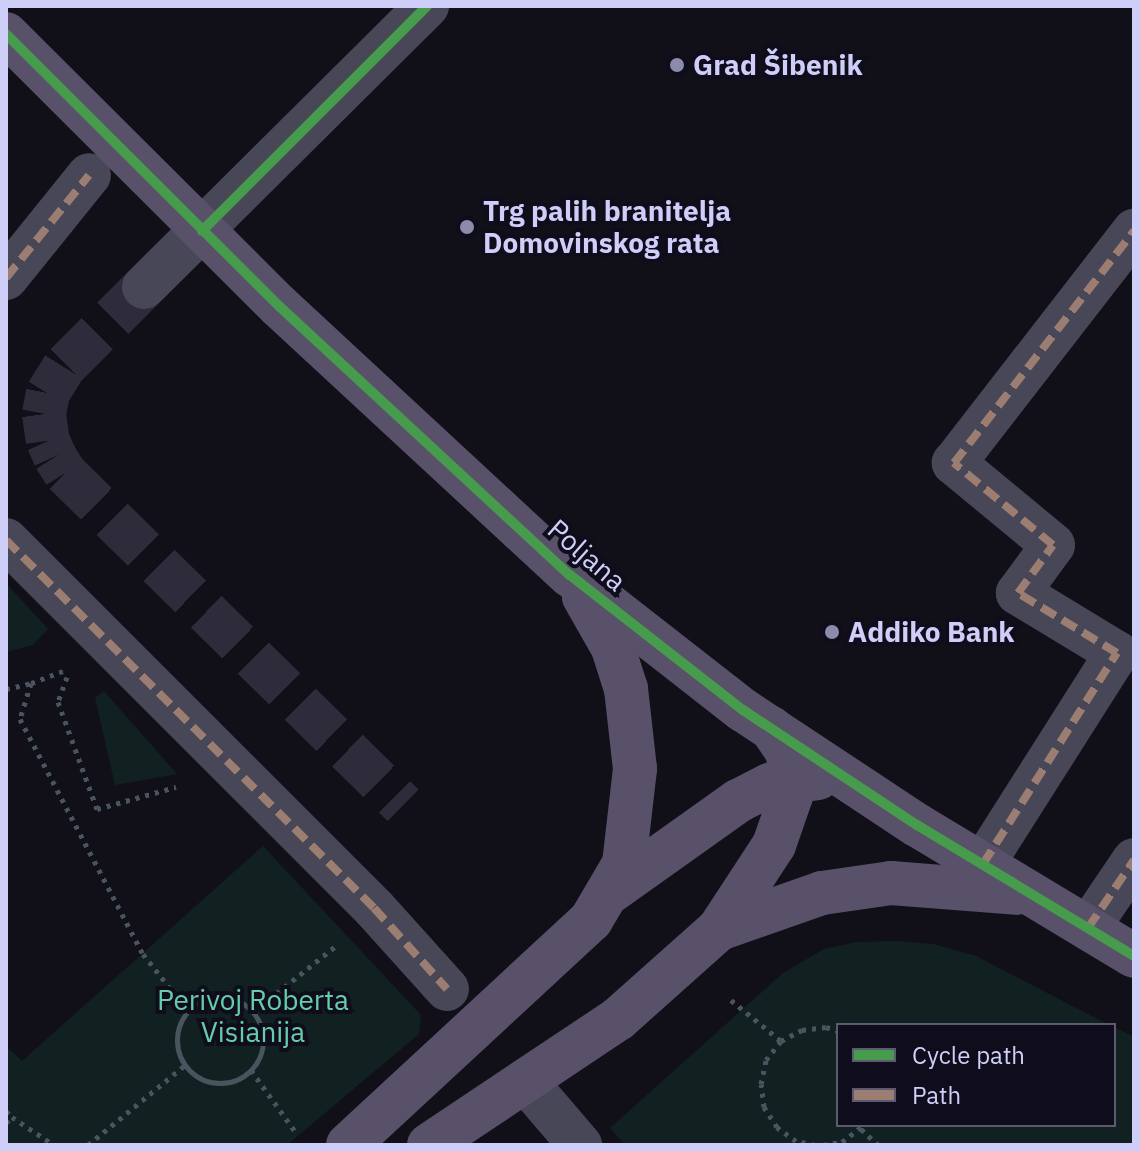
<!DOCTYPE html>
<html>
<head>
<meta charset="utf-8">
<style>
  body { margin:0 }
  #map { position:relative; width:1140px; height:1151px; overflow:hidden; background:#111018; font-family:"IBM Plex Sans",sans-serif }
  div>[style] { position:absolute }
  .green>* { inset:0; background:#112121 }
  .minor-tunnel>* { height:44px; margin-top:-22px; transform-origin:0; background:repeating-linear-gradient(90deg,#2e2c3a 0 44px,transparent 0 66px) }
  .path>* { height:5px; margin-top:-2.5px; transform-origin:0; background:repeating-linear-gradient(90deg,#49555e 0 4px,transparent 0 10px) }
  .path>.ring { margin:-2.5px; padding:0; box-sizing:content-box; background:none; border:5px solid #49555e; border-radius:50% }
  .minor>* { height:44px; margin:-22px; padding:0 22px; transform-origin:22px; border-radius:22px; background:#474757 }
  .major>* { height:44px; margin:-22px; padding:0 22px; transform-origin:22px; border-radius:22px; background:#585169 }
  .quiet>* { height:8px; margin-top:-4px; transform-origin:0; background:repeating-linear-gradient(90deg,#9b7d72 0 16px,transparent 0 24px) }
  .cycleway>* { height:10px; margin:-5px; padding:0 5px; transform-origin:5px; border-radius:5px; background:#469c4c }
  .dots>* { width:22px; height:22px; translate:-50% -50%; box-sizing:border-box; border:4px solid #0f0d1b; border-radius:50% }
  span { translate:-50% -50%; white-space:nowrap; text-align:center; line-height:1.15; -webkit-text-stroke:8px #0f0d1b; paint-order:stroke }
  .poi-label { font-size:28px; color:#cfcef8; font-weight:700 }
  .left { translate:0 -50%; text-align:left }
  .street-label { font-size:28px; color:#cfcef8 }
  .park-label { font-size:28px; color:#65cdab }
  .frame { position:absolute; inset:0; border:8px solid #cfcef8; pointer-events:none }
  .legend { position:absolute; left:836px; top:1023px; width:280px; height:104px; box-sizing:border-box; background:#0f0d1b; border:2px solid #5c5a73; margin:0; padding:10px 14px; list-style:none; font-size:24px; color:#cfcef8 }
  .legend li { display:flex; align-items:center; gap:16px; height:40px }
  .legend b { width:40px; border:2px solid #5c5a73 }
</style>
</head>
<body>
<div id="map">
  <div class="green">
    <i style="clip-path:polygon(6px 583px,48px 629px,33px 645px,6px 652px)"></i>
    <i style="clip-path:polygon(104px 691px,177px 774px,115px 785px,95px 698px)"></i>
    <i style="clip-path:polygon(263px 846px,421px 1015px,419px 1034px,287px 1145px,6px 1145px,6px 1046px,22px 1061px)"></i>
    <i style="clip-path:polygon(897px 941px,933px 944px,976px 956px,1109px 1025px,838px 1025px,838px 1125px,1114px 1125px,1114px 1027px,1134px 1037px,1134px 1145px,625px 1145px,610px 1128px,783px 973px,824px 949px,856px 942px)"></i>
  </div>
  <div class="minor-tunnel">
    <i style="left:144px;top:287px;width:113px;rotate:135deg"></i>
    <i style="left:64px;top:367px;width:31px;rotate:122deg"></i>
    <i style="left:48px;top:393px;width:21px;rotate:101deg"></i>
    <i style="left:44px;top:414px;width:27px;rotate:82deg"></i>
    <i style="left:48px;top:441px;width:17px;rotate:66deg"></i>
    <i style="left:55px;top:457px;width:19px;rotate:58deg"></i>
    <i style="left:65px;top:473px;width:474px;rotate:44.5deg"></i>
  </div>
  <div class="path">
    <i style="left:63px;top:671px;width:34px;rotate:159deg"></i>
    <i style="left:31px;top:683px;width:38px;rotate:107deg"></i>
    <i style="left:20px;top:719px;width:265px;rotate:62.4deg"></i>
    <i style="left:143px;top:954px;width:73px;rotate:51.7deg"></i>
    <i style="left:67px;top:677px;width:27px;rotate:110deg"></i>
    <i style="left:58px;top:702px;width:114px;rotate:70deg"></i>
    <i style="left:97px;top:809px;width:82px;rotate:-15.6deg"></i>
    <i style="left:6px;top:689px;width:26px;rotate:-13deg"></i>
    <i class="ring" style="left:177px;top:997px;width:81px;height:81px"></i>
    <i style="left:731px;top:1000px;width:65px;rotate:39.4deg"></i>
    <i style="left:253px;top:1012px;width:107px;rotate:-38.6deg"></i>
    <i style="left:251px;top:1070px;width:79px;rotate:54.3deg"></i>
    <i style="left:6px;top:1111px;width:8px;rotate:45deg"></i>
    <i style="left:6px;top:1123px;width:8px;rotate:-45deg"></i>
    <i style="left:12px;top:1117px;width:50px;rotate:33.7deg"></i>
    <i style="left:861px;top:1129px;width:23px;rotate:43deg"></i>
    <i style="left:88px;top:1145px;width:126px;rotate:-39.5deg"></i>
    <i style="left:815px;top:1145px;width:19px;rotate:-168deg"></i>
    <i style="left:796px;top:1141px;width:24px;rotate:-144deg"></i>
    <i style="left:777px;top:1127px;width:24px;rotate:-123deg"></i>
    <i style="left:764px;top:1107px;width:23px;rotate:-97deg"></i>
    <i style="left:761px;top:1084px;width:25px;rotate:-78deg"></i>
    <i style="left:766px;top:1060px;width:24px;rotate:-52deg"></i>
    <i style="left:781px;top:1041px;width:24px;rotate:-28deg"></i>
    <i style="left:802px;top:1030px;width:24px;rotate:-7deg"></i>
    <i style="left:826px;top:1027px;width:13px;rotate:18deg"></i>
    <i style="left:823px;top:1145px;width:19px;rotate:-9deg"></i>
    <i style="left:842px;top:1142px;width:28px;rotate:-38deg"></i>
  </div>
  <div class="minor">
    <i style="left:6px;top:278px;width:132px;rotate:-51.1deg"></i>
    <i style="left:144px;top:287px;width:399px;rotate:-44.8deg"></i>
    <i style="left:6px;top:540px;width:520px;rotate:45deg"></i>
    <i style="left:374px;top:908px;width:109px;rotate:48deg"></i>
    <i style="left:983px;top:864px;width:250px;rotate:-57.6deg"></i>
    <i style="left:1117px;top:653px;width:116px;rotate:-148.8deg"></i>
    <i style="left:1018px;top:593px;width:59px;rotate:-53.9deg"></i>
    <i style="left:1053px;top:545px;width:129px;rotate:-140.4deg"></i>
    <i style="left:954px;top:463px;width:294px;rotate:-52.2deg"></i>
    <i style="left:1088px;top:928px;width:82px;rotate:-55.9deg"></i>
    <i style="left:527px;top:1083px;width:82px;rotate:49.5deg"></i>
  </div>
  <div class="major">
    <i style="left:6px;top:34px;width:385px;rotate:44.9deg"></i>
    <i style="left:279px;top:306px;width:396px;rotate:42.8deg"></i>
    <i style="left:570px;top:575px;width:219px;rotate:38deg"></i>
    <i style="left:743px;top:710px;width:209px;rotate:33.5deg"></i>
    <i style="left:917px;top:825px;width:253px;rotate:31.1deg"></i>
    <i style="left:610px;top:892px;width:157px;rotate:-35.4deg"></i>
    <i style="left:738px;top:801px;width:36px;rotate:-27deg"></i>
    <i style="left:770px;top:785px;width:49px;rotate:-8.3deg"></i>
    <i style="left:719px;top:929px;width:109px;rotate:-19.3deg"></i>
    <i style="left:822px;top:893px;width:70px;rotate:-8.2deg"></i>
    <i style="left:891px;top:883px;width:126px;rotate:4.5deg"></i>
    <i style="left:348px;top:1145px;width:331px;rotate:-42.8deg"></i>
    <i style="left:591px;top:920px;width:65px;rotate:-59.5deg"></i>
    <i style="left:624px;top:864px;width:96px;rotate:-83.4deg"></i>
    <i style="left:635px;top:769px;width:81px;rotate:-96.4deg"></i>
    <i style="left:626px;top:689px;width:43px;rotate:-107.6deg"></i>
    <i style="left:613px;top:648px;width:59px;rotate:-119.6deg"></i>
    <i style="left:429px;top:1145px;width:227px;rotate:-33.7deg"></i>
    <i style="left:618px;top:1019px;width:135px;rotate:-41.7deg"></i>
    <i style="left:719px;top:929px;width:100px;rotate:-56.8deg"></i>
    <i style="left:774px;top:845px;width:52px;rotate:-70.9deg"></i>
    <i style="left:791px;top:796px;width:43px;rotate:-94deg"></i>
    <i style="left:788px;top:753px;width:30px;rotate:-124deg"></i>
  </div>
  <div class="quiet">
    <i style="left:6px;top:278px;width:132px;rotate:-51.1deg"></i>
    <i style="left:6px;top:540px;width:520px;rotate:45deg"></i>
    <i style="left:374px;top:908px;width:109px;rotate:48deg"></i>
    <i style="left:983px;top:864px;width:250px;rotate:-57.6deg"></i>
    <i style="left:1117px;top:653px;width:116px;rotate:-148.8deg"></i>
    <i style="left:1018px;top:593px;width:59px;rotate:-53.9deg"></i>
    <i style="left:1053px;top:545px;width:129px;rotate:-140.4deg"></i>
    <i style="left:954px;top:463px;width:294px;rotate:-52.2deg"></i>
    <i style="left:1088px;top:928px;width:82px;rotate:-55.9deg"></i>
  </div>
  <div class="cycleway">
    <i style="left:6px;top:34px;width:385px;rotate:44.9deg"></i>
    <i style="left:279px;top:306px;width:396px;rotate:42.8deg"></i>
    <i style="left:570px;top:575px;width:219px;rotate:38deg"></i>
    <i style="left:743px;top:710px;width:209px;rotate:33.5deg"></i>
    <i style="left:917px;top:825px;width:253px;rotate:31.1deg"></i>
    <i style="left:202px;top:231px;width:318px;rotate:-45deg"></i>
  </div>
  <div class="dots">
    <i style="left:677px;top:65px;background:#8c8caa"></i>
    <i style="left:467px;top:227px;background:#8c8caa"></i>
    <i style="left:832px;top:632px;background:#8c8caa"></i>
  </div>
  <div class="poi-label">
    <span class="left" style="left:693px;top:65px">Grad Šibenik</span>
    <span class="left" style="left:483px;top:227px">Trg palih branitelja<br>Domovinskog rata</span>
    <span class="left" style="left:848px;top:632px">Addiko Bank</span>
  </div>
  <div class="street-label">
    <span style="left:587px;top:555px;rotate:41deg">Poljana</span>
  </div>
  <div class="park-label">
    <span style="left:253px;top:1016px">Perivoj Roberta<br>Visianija</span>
  </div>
  <div class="frame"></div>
  <ul class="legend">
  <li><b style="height:10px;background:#469c4c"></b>Cycle path</li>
  <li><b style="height:10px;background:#9b7d72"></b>Path</li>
  </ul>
</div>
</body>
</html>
